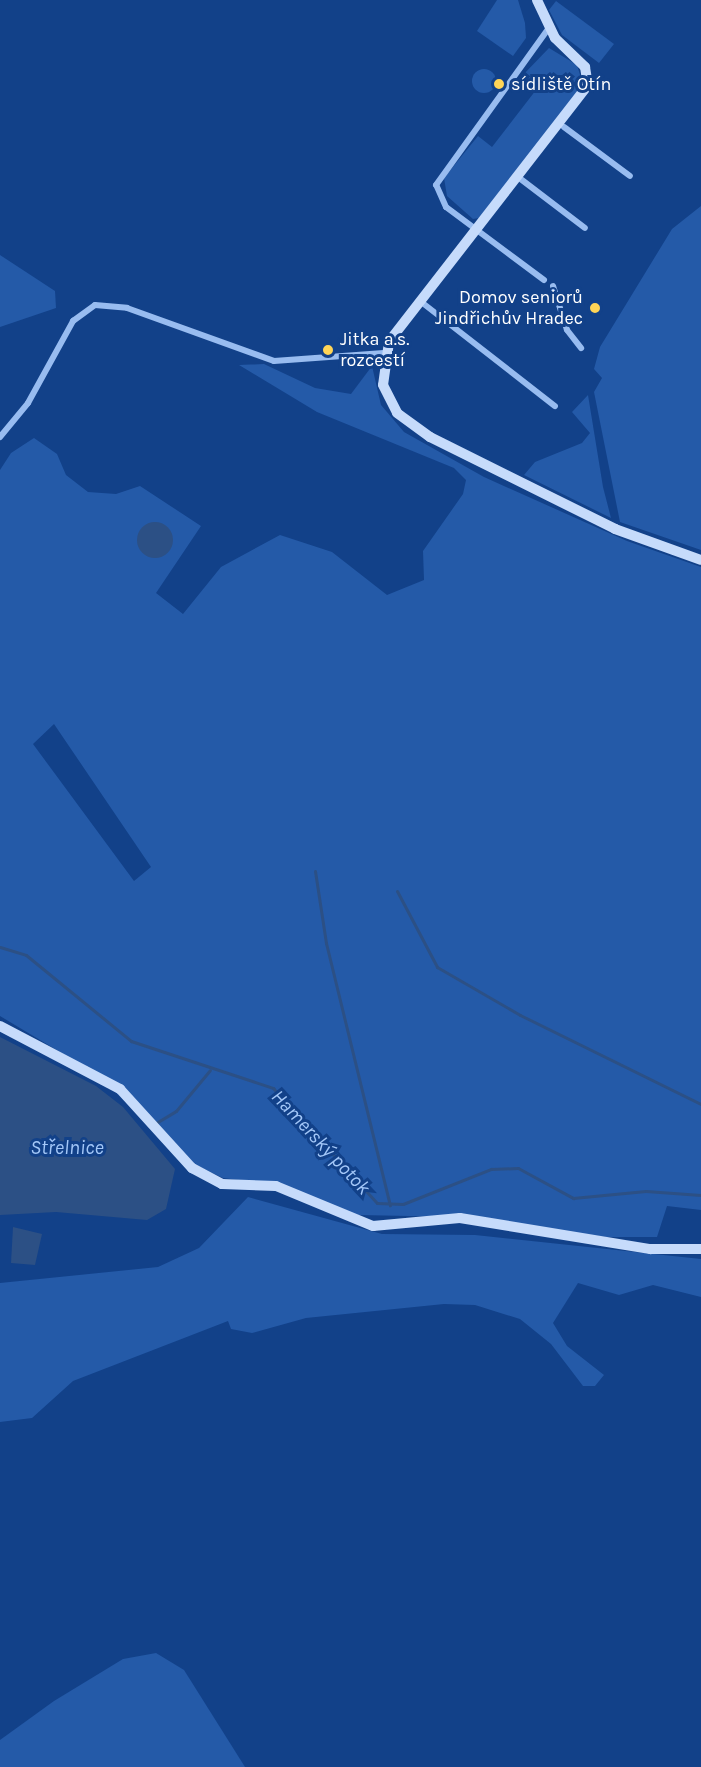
<!DOCTYPE html>
<html>
<head>
<meta charset="utf-8">
<style>
  body { margin:0 }
  #map { position:relative; width:701px; height:1767px; overflow:hidden; background:#124189; font-family:Karla,sans-serif }
  div>[style] { position:absolute }
  .green>* { inset:0; background:#245aa8 }
  .round { border-radius:50% }
  .water>* { inset:0; background:#2c5085 }
  .stream>* { height:3px; margin:-1.5px; padding:0 1.5px; transform-origin:1.5px; border-radius:1.5px; background:#2c5085 }
  .street>* { height:6px; margin:-3px; padding:0 3px; transform-origin:3px; border-radius:3px; background:#98bcf0 }
  .secondary>* { height:10px; margin:-5px; padding:0 5px; transform-origin:5px; border-radius:5px; background:#c6dbfb }
  .dots>* { width:16px; height:16px; translate:-50% -50%; box-sizing:border-box; border:3px solid #124189; border-radius:50% }
  span { translate:-50% -50%; white-space:nowrap; text-align:center; line-height:1.15; -webkit-text-stroke:6px #124189; paint-order:stroke }
  .poi-label { font-size:18px; color:#fff }
  .left { translate:0 -50%; text-align:left }
  .right { translate:-100% -50%; text-align:right }
  .water-label { font-size:20px; color:#a3c7f8; font-style:italic }
</style>
</head>
<body>
<div id="map">
  <div class="green">
    <i style="clip-path:polygon(497px 0,518px 0,525px 23px,526px 38px,513px 56px,477px 31px)"></i>
    <i style="clip-path:polygon(556px 1px,614px 44px,599px 63px,562px 35px,549px 10px)"></i>
    <i style="clip-path:polygon(549px 48px,577px 65px,581px 78px,577px 93px,479px 218px,473px 219px,447px 196px,444px 178px,478px 136px,492px 147px,536px 90px,521px 77px)"></i>
    <i class="round" style="left:472px;top:69px;width:24px;height:24px"></i>
    <i style="clip-path:polygon(701px 206px,701px 550px,620px 522px,594px 392px,602px 378px,594px 369px,600px 347px,672px 229px)"></i>
    <i style="clip-path:polygon(0 255px,55px 291px,56px 308px,0 327px)"></i>
    <i style="clip-path:polygon(evenodd,264px 364px,315px 388px,351px 394px,372px 366px,381px 405px,404px 432px,484px 477px,627px 541px,701px 567px,701px 1210px,667px 1206px,657px 1237px,606px 1237px,460px 1217px,358px 1215px,269px 1184px,223px 1178px,189px 1162px,95px 1073px,0 1016px,0 470px,11px 453px,34px 438px,57px 454px,66px 475px,88px 492px,116px 494px,140px 486px,201px 526px,156px 593px,183px 614px,221px 567px,280px 535px,332px 552px,387px 595px,424px 580px,423px 551px,463px 494px,466px 480px,454px 468px,317px 412px,239px 365px,264px 364px,54px 724px,151px 867px,134px 881px,33px 744px,54px 724px)"></i>
    <i style="clip-path:polygon(588px 395px,603px 487px,611px 518px,524px 475px,535px 462px,582px 443px,590px 433px,572px 412px)"></i>
    <i style="clip-path:polygon(248px 1197px,382px 1234px,475px 1235px,701px 1259px,701px 1297px,653px 1285px,619px 1295px,578px 1283px,553px 1323px,567px 1346px,604px 1375px,595px 1386px,583px 1386px,551px 1344px,520px 1319px,475px 1305px,444px 1304px,306px 1318px,252px 1333px,231px 1329px,228px 1321px,73px 1381px,32px 1418px,0 1422px,0 1283px,158px 1267px,199px 1248px)"></i>
    <i style="clip-path:polygon(156px 1653px,184px 1670px,245px 1767px,0 1767px,0 1740px,54px 1701px,123px 1659px)"></i>
  </div>
  <div class="water">
    <i class="round" style="left:137px;top:522px;width:36px;height:36px"></i>
    <i style="clip-path:polygon(0 1037px,96px 1086px,123px 1107px,175px 1169px,166px 1209px,147px 1220px,56px 1212px,0 1215px)"></i>
    <i style="clip-path:polygon(13px 1227px,42px 1234px,35px 1265px,11px 1263px)"></i>
  </div>
  <div class="stream">
    <i style="left:315px;top:871px;width:73px;rotate:81.3deg"></i>
    <i style="left:326px;top:943px;width:270px;rotate:76.3deg"></i>
    <i style="left:397px;top:891px;width:86px;rotate:62.2deg"></i>
    <i style="left:437px;top:967px;width:96px;rotate:30deg"></i>
    <i style="left:520px;top:1015px;width:202px;rotate:26.2deg"></i>
    <i style="left:0;top:947px;width:27px;rotate:17deg"></i>
    <i style="left:26px;top:955px;width:136px;rotate:39.3deg"></i>
    <i style="left:131px;top:1041px;width:150px;rotate:18.3deg"></i>
    <i style="left:273px;top:1088px;width:155px;rotate:47.9deg"></i>
    <i style="left:377px;top:1203px;width:26px;rotate:2deg"></i>
    <i style="left:403px;top:1204px;width:95px;rotate:-21.7deg"></i>
    <i style="left:491px;top:1169px;width:27px;rotate:-2deg"></i>
    <i style="left:518px;top:1168px;width:63px;rotate:28.6deg"></i>
    <i style="left:573px;top:1198px;width:73px;rotate:-5.5deg"></i>
    <i style="left:646px;top:1191px;width:55px;rotate:4.2deg"></i>
    <i style="left:156px;top:1123px;width:23px;rotate:-31deg"></i>
    <i style="left:176px;top:1111px;width:53px;rotate:-50.3deg"></i>
  </div>
  <div class="street">
    <i style="left:564px;top:127px;width:82px;rotate:36.6deg"></i>
    <i style="left:518px;top:177px;width:84px;rotate:37.3deg"></i>
    <i style="left:544px;top:280px;width:122px;rotate:-143.3deg"></i>
    <i style="left:446px;top:207px;width:24px;rotate:-114deg"></i>
    <i style="left:436px;top:185px;width:193px;rotate:-54.3deg"></i>
    <i style="left:553px;top:286px;width:46px;rotate:72.3deg"></i>
    <i style="left:567px;top:330px;width:23px;rotate:52deg"></i>
    <i style="left:420px;top:301px;width:171px;rotate:37.9deg"></i>
    <i style="left:0;top:437px;width:44px;rotate:-50.5deg"></i>
    <i style="left:28px;top:403px;width:94px;rotate:-61.2deg"></i>
    <i style="left:73px;top:321px;width:27px;rotate:-36deg"></i>
    <i style="left:95px;top:305px;width:32px;rotate:5deg"></i>
    <i style="left:127px;top:308px;width:156px;rotate:19.8deg"></i>
    <i style="left:274px;top:361px;width:110px;rotate:-4.2deg"></i>
  </div>
  <div class="secondary">
    <i style="left:537px;top:0;width:42px;rotate:64.7deg"></i>
    <i style="left:555px;top:38px;width:42px;rotate:44deg"></i>
    <i style="left:585px;top:67px;width:18px;rotate:81deg"></i>
    <i style="left:588px;top:85px;width:325px;rotate:127.8deg"></i>
    <i style="left:389px;top:342px;width:43px;rotate:97.9deg"></i>
    <i style="left:383px;top:385px;width:31px;rotate:63deg"></i>
    <i style="left:397px;top:413px;width:41px;rotate:36deg"></i>
    <i style="left:430px;top:437px;width:207px;rotate:26.4deg"></i>
    <i style="left:615px;top:529px;width:91px;rotate:19.8deg"></i>
    <i style="left:0;top:1026px;width:136px;rotate:27.7deg"></i>
    <i style="left:120px;top:1089px;width:107px;rotate:47.7deg"></i>
    <i style="left:192px;top:1168px;width:34px;rotate:28deg"></i>
    <i style="left:222px;top:1184px;width:54px;rotate:2.1deg"></i>
    <i style="left:276px;top:1186px;width:105px;rotate:22.4deg"></i>
    <i style="left:373px;top:1226px;width:87px;rotate:-5.3deg"></i>
    <i style="left:460px;top:1218px;width:193px;rotate:9.3deg"></i>
    <i style="left:650px;top:1249px;width:51px"></i>
  </div>
  <div class="dots">
    <i style="left:499px;top:84px;background:#ffd557"></i>
    <i style="left:595px;top:308px;background:#ffd557"></i>
    <i style="left:328px;top:350px;background:#ffd557"></i>
  </div>
  <div class="poi-label">
    <span class="left" style="left:511px;top:84px">sídliště Otín</span>
    <span class="right" style="left:583px;top:308px">Domov seniorů<br>Jindřichův Hradec</span>
    <span class="left" style="left:340px;top:350px">Jitka a.s.<br>rozcestí</span>
  </div>
  <div class="water-label">
    <span style="left:321px;top:1142px;rotate:47deg">Hamerský potok</span>
    <span style="left:67px;top:1147px">Střelnice</span>
  </div>
</div>
</body>
</html>
